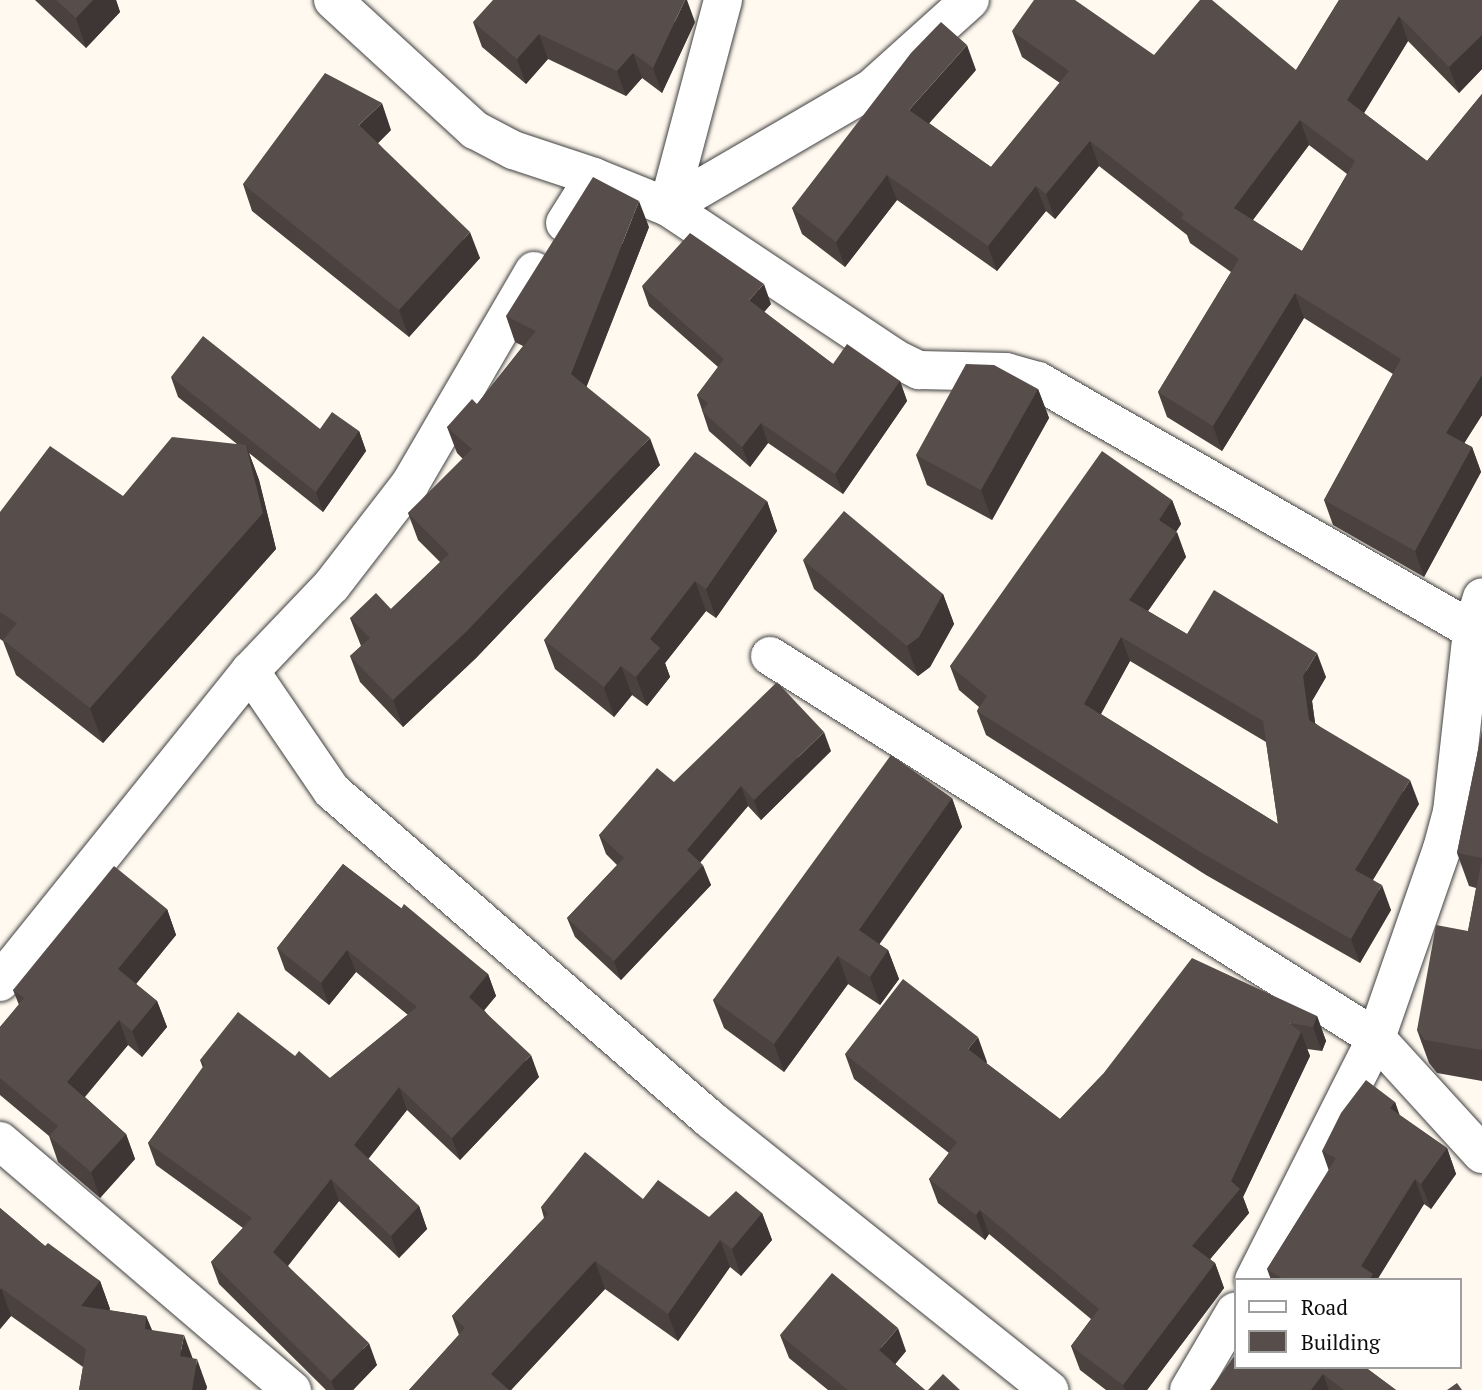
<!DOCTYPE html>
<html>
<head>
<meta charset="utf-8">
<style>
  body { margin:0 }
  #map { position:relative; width:1482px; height:1390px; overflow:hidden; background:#fff9ef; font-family:"PT Serif",serif }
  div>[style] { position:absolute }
  .roads { filter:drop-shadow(0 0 2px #414141) drop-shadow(0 0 2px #414141) }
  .minor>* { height:38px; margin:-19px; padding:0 19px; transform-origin:19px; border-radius:19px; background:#fff }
  .wall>* { inset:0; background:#4b4240 }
  .shaded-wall>* { inset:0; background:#3d3634 }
  .building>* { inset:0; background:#574d4a }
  span { translate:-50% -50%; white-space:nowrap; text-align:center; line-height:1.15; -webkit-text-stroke:7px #fff; paint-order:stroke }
  .legend { position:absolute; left:1234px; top:1278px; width:228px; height:91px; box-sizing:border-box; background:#fff; border:2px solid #9f9f9f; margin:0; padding:9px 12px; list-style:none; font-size:21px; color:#0e0e0e }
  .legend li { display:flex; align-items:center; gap:14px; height:35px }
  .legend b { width:35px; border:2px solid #9f9f9f }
</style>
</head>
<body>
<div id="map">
  <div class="roads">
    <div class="minor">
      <i style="left:333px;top:0;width:193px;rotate:42.5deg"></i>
      <i style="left:475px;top:130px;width:43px;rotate:27.8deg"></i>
      <i style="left:513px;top:150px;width:85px;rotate:18.4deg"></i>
      <i style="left:668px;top:207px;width:235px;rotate:-30.2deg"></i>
      <i style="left:871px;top:89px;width:133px;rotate:-42deg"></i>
      <i style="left:668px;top:207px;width:214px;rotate:-75.1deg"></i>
      <i style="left:565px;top:223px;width:54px;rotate:-57.8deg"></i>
      <i style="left:594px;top:177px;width:80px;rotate:22.1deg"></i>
      <i style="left:668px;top:207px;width:272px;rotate:33.7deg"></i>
      <i style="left:894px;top:358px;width:28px;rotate:26deg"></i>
      <i style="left:919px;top:370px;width:87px;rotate:1.3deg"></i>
      <i style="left:1006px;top:372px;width:33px;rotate:16deg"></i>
      <i style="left:1038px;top:381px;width:500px;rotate:29.84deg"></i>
      <i style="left:534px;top:271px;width:246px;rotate:120.2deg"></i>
      <i style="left:410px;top:484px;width:128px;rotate:127.7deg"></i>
      <i style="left:332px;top:585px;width:119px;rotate:133.6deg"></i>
      <i style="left:250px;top:671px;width:145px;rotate:55.7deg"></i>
      <i style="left:332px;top:791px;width:502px;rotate:40.96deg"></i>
      <i style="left:711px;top:1120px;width:433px;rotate:38.6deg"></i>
      <i style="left:770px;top:656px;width:716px;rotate:32.23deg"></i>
      <i style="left:1376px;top:1038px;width:157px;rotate:47.6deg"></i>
      <i style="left:0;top:982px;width:399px;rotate:-51.2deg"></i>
      <i style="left:0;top:1141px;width:384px;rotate:40.5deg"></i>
      <i style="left:1254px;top:1280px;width:271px;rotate:-63.2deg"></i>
      <i style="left:1376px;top:1038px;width:200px;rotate:-70.8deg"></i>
      <i style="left:1442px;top:849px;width:38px;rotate:-75deg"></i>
      <i style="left:1452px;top:812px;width:183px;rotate:-83.7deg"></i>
      <i style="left:1472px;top:630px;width:34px;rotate:-73deg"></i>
      <i style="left:1189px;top:1390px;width:91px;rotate:-59.5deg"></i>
    </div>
  </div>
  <div class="wall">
    <i style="clip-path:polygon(35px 0,116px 0,120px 12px,86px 48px)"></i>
    <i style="clip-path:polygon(evenodd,1339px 0,1482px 0,1482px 69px,1459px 93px,1408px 41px,1364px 113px,1427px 161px,1482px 94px,1482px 415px,1464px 443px,1472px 447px,1481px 472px,1424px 577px,1333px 525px,1324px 500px,1393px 374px,1304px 318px,1222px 451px,1167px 417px,1158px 392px,1231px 272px,1190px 243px,1187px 235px,1099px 166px,1055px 219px,1046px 211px,997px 271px,897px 200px,845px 267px,802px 234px,792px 208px,976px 70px,929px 123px,991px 167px,1060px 83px,1022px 57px,1012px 31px,1154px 55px,1296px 70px,1339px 0,1309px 145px,1347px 174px,1302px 251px,1253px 220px,1309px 145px)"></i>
    <i style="clip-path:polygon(473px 22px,695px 22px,662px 93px,642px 78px,626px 96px,548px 59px,526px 84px,482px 47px)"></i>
    <i style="clip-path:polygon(391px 130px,378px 143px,480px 258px,409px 337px,252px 211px,243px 184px)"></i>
    <i style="clip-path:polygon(649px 227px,586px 387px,660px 465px,476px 658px,403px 727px,360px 682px,350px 656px,361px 646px,350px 618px,391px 609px,440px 562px,418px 540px,408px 513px,463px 459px,457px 453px,447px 427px,477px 404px,523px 346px,515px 342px,506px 316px)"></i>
    <i style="clip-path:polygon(642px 286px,771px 304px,764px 312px,833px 364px,900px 381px,907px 401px,843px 494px,768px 443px,750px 467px,709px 431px,697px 395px,718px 367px,649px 306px)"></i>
    <i style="clip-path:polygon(171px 377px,320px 429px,359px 431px,366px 451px,323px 512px,249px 453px,259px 480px,276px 549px,103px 743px,16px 675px,3px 641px,0 639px,0 512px,123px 496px,237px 444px,178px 397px)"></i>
    <i style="clip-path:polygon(1038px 389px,1049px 418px,992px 520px,927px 485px,916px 455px)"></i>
    <i style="clip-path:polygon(evenodd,1172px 500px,1181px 524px,1176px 532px,1186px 557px,1148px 611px,1187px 634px,1326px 677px,1312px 701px,1315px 723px,1419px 804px,1373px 880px,1391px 910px,1360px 963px,1206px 875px,986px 735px,977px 711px,979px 707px,959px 690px,950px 666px,1172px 500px,1130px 661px,1266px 742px,1278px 824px,1101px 714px,1130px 661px)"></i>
    <i style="clip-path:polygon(767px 501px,777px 531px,716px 618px,706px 611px,665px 663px,670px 677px,647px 706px,632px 695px,614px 717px,555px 669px,544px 640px)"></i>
    <i style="clip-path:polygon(803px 560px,943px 594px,954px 624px,930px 667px,918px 676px,814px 589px)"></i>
    <i style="clip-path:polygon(1482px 731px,1482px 1081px,1437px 1073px,1429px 1063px,1417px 1030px,1468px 931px,1476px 888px,1469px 886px,1457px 853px)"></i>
    <i style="clip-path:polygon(831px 751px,761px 820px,748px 806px,700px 862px,711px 885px,621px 980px,575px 937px,567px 918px,617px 865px,606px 854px,599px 835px,674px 782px)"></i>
    <i style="clip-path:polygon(952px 798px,962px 827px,879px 944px,888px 950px,899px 979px,880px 1005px,848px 984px,784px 1072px,724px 1028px,713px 1000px)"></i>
    <i style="clip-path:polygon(343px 864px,488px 974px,496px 996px,484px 1010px,539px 1077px,460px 1160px,407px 1110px,368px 1159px,419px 1206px,427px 1229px,399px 1258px,339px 1201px,288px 1266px,377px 1365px,353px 1390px,326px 1390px,219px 1284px,211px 1262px,243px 1228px,156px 1165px,148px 1143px,203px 1068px,200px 1060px,330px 1078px,408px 1015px,356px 972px,329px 1005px,285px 970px,277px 948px)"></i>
    <i style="clip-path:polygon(167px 909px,176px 935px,136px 984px,157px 1001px,167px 1027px,142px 1057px,128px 1045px,85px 1097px,126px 1134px,135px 1159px,100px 1198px,58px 1162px,49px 1136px,0 1095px,0 1027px,19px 1005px,13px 990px)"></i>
    <i style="clip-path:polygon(1317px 1016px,1326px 1041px,1322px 1051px,1307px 1049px,1310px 1056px,1243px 1197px,1249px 1213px,1210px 1259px,1215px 1263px,1224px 1288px,1147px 1390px,1106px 1390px,1080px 1370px,1071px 1346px,1091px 1319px,989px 1234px,985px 1240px,938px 1203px,929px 1179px,949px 1153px,854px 1079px,845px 1054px,987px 1062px,986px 1063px,1060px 1119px,1103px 1074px)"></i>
    <i style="clip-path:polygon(1395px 1102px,1399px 1115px,1447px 1148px,1456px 1174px,1431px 1209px,1424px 1204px,1377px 1280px,1271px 1280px,1267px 1269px,1329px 1171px,1322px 1151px)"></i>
    <i style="clip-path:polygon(643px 1199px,709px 1217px,762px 1213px,772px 1240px,741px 1276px,730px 1267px,678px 1341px,605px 1289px,511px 1390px,409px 1390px,459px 1335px,452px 1316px,544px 1218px,541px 1207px)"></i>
    <i style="clip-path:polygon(0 1208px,45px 1246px,100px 1281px,110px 1309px,109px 1310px,146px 1316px,152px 1330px,192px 1358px,207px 1387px,206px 1390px,79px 1390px,83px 1367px,11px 1316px,0 1329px)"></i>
    <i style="clip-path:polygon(780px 1335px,906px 1351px,895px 1364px,925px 1390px,828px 1390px,789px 1358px)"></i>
    <i style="clip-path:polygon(1365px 1367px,1396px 1390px,1210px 1390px)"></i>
  </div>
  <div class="shaded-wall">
    <i style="clip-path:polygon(93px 0,116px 0,120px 12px,86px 48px,76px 18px)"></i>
    <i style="clip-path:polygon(685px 0,687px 0,695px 22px,662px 93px,653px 68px)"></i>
    <i style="clip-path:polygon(1399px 16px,1408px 41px,1356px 126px,1347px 100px)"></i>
    <i style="clip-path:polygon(539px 34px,548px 59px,526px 84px,517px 59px)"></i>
    <i style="clip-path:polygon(1482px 35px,1482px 69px,1459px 93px,1449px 67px)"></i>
    <i style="clip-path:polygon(967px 45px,976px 70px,919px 135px,909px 110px)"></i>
    <i style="clip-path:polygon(633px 53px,642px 78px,626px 96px,617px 71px)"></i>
    <i style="clip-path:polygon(382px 103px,391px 130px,369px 152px,359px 125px)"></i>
    <i style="clip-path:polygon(1300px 120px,1309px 145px,1243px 233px,1234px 208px)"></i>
    <i style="clip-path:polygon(1090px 141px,1099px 166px,1055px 219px,1046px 194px)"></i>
    <i style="clip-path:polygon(887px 175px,897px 200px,845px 267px,836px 242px)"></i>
    <i style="clip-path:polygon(1036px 186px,1046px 211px,997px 271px,988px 246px)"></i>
    <i style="clip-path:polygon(639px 201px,649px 227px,581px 401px,571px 374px)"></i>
    <i style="clip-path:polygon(470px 232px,480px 258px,409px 337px,399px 310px)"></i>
    <i style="clip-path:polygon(764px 284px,771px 304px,757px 320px,749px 300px)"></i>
    <i style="clip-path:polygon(1295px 293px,1304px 318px,1222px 451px,1213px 426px)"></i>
    <i style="clip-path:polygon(1482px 375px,1482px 415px,1455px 458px,1446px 433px)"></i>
    <i style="clip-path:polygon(900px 381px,907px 401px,843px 494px,835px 474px)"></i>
    <i style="clip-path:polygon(1038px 389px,1049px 418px,992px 520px,981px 490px)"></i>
    <i style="clip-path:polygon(761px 423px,768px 443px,750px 467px,742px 447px)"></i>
    <i style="clip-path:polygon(359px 431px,366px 451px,323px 512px,316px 492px)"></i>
    <i style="clip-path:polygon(650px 438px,660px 465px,476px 658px,403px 727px,393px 700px)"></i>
    <i style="clip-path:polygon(246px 445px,259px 480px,276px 549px,103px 743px,90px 708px)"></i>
    <i style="clip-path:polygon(1472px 447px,1481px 472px,1424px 577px,1415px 551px)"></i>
    <i style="clip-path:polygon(1172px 500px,1181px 524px,1168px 544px,1159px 520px)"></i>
    <i style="clip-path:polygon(767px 501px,777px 531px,716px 618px,706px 589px)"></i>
    <i style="clip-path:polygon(1177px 532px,1186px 557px,1138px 625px,1129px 600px)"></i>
    <i style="clip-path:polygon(695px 581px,706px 611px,665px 663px,670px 677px,647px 706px,636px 677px,650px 639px)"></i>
    <i style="clip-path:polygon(943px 594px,954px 624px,930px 667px,918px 676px,907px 646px)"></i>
    <i style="clip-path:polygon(1121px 637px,1130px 661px,1093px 728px,1084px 704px)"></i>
    <i style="clip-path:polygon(1317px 653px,1326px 677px,1312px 701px,1318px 744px,1309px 720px,1303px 676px)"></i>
    <i style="clip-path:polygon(621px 666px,632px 695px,614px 717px,604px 687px)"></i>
    <i style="clip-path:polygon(824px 732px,831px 751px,761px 820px,754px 800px)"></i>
    <i style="clip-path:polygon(1410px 780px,1419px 804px,1364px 894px,1355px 870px)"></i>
    <i style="clip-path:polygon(741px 786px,748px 806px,694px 870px,687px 850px)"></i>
    <i style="clip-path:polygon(952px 798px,962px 827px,869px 959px,859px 930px)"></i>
    <i style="clip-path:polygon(703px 865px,711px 885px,621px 980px,614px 961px)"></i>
    <i style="clip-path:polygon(1382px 885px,1391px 910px,1360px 963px,1351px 939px)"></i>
    <i style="clip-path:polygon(167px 909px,176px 935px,127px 995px,118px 969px)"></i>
    <i style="clip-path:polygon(347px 950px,356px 972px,329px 1005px,321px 983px)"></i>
    <i style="clip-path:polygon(888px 950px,899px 979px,880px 1005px,870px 977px)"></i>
    <i style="clip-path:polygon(838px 956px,848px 984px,784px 1072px,774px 1044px)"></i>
    <i style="clip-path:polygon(488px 974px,496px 996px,477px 1019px,469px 997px)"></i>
    <i style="clip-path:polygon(157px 1001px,167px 1027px,142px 1057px,132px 1031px)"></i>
    <i style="clip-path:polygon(1317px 1016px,1326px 1041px,1322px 1051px,1313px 1027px)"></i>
    <i style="clip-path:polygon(119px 1020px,128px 1045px,76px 1107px,67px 1082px)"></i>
    <i style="clip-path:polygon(1301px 1032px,1310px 1056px,1243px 1197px,1249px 1213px,1201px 1270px,1192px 1246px,1231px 1181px)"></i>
    <i style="clip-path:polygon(978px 1037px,987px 1062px,977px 1074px,968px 1049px)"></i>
    <i style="clip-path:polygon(531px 1055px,539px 1077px,460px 1160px,452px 1138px)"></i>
    <i style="clip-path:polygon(399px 1087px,407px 1110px,362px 1167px,354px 1145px)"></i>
    <i style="clip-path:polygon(1395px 1102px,1404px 1127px,1390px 1108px)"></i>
    <i style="clip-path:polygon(126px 1134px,135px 1159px,100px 1198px,91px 1172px)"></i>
    <i style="clip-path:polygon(1447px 1148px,1456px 1174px,1431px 1209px,1421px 1184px)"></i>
    <i style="clip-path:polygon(331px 1179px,339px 1201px,281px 1274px,273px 1252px)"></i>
    <i style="clip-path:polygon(1415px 1179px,1424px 1204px,1377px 1280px,1366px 1280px,1361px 1266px)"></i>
    <i style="clip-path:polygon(419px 1206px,427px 1229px,399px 1258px,391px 1236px)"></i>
    <i style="clip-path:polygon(980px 1210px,989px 1234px,985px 1240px,976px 1215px)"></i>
    <i style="clip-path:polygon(762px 1213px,772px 1240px,741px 1276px,732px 1249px)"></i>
    <i style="clip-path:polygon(720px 1240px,730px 1267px,678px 1341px,668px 1314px)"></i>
    <i style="clip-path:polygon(595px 1261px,605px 1289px,511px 1390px,496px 1390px,491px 1374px)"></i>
    <i style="clip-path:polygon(1215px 1263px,1224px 1288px,1147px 1390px,1125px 1390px,1123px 1385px)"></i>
    <i style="clip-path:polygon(100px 1281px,110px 1309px,91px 1334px,81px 1306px)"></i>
    <i style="clip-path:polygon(1px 1288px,11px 1316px,0 1329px,0 1290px)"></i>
    <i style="clip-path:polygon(146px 1316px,157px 1343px,145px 1329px)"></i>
    <i style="clip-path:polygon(898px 1328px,906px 1351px,888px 1373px,879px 1350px)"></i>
    <i style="clip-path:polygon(184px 1335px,194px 1362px,180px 1356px)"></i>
    <i style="clip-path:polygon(369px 1343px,377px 1365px,353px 1390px,335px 1390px,331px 1381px)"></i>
    <i style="clip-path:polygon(197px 1359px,207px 1387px,206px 1390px,192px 1390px)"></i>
    <i style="clip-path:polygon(1323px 1374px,1329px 1390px,1311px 1390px)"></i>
  </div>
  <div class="building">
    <i style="clip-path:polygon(56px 0,93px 0,76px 18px)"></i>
    <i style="clip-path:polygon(493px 0,685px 0,653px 68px,633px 53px,617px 71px,539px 34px,517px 59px,473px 22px)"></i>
    <i style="clip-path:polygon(evenodd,1034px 0,1075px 0,1154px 55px,1200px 0,1212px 0,1296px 70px,1339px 0,1482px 0,1482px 35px,1449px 67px,1399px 16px,1347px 100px,1427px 161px,1482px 94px,1482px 375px,1446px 433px,1472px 447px,1415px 551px,1324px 500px,1401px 359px,1295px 293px,1213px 426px,1158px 392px,1239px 259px,1181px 218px,1184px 214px,1090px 141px,1046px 194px,1036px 186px,988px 246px,887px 175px,836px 242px,792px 208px,911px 53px,941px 22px,967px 45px,909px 110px,991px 167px,1069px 71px,1012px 31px,1034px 0,1300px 120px,1355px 161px,1302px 251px,1234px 208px,1300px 120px)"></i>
    <i style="clip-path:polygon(325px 73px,382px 103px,359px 125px,470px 232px,399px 310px,243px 184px)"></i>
    <i style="clip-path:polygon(593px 177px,639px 201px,571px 374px,650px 438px,467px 631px,393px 700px,350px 656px,370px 638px,350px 618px,376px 593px,391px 609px,449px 554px,408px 513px,472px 449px,447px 427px,472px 399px,477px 404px,536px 331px,506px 316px)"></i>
    <i style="clip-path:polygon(690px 233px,764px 284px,749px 300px,833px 364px,847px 344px,900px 381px,835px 474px,761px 423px,742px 447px,702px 411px,708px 403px,697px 395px,724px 359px,642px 286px)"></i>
    <i style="clip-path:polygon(203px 336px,320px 429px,332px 412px,359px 431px,316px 492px,171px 377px)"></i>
    <i style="clip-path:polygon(966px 364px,994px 365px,1038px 389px,981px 490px,916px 455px)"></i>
    <i style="clip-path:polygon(172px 437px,246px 445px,263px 513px,90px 708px,3px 640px,17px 623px,0 612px,0 512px,50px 446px,123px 496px)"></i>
    <i style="clip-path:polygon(evenodd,1102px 451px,1172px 500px,1159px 520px,1177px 532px,1129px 600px,1187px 634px,1214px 590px,1317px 653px,1303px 676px,1309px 720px,1410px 780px,1355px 870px,1382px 885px,1351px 939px,1197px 850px,977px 711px,987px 696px,950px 666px,1102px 451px,1121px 637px,1263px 721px,1278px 824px,1084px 704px,1121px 637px)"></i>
    <i style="clip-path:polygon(695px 452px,767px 501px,706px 589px,695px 581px,650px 639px,660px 648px,636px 677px,621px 666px,604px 687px,544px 640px)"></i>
    <i style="clip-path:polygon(844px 511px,943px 594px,919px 637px,907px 646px,803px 560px)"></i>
    <i style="clip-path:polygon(777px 682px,824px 732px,754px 800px,741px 786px,687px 850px,703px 865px,614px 961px,567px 918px,624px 858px,599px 835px,657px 768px,674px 782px)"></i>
    <i style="clip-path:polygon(1482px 731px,1482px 858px,1457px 853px)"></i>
    <i style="clip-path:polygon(891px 755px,952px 798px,859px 930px,888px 950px,870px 977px,838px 956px,774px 1044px,713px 1000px)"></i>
    <i style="clip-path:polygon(1482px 859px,1482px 1050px,1425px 1040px,1417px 1030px,1436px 925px,1468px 931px)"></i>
    <i style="clip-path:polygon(343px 864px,401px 909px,404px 904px,488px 974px,469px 997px,531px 1055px,452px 1138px,399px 1087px,354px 1145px,419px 1206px,391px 1236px,331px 1179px,273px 1252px,369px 1343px,331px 1381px,211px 1262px,252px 1218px,148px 1143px,205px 1064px,200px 1060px,238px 1012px,295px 1056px,299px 1051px,330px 1078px,417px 1007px,347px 950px,321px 983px,277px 948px)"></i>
    <i style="clip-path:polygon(114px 866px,167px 909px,118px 969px,157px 1001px,132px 1031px,119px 1020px,67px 1082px,126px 1134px,91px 1172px,49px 1136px,58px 1126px,0 1078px,0 1027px,24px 998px,13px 990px)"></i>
    <i style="clip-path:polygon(1192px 958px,1317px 1016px,1313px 1027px,1289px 1023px,1301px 1032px,1231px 1181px,1240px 1189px,1192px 1246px,1215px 1263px,1123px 1385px,1071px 1346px,1099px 1309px,980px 1210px,976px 1215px,929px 1179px,957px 1142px,845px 1054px,903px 979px,978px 1037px,968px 1049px,1060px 1119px,1103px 1074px)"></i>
    <i style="clip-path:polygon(1366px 1080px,1395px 1102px,1390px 1108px,1447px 1148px,1421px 1184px,1415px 1179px,1361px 1266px,1373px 1274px,1369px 1280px,1285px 1280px,1267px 1269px,1336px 1158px,1322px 1151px,1341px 1113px)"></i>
    <i style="clip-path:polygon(585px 1152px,643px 1199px,658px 1180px,709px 1217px,736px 1191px,762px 1213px,732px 1249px,720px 1240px,668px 1314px,595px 1261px,491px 1374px,509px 1390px,409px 1390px,465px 1328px,452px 1316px,548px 1214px,541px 1207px)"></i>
    <i style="clip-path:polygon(0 1208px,45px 1246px,48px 1243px,100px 1281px,81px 1306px,146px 1316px,145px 1329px,184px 1335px,180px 1356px,197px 1359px,192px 1390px,79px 1390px,86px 1349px,1px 1288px,0 1290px)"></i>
    <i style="clip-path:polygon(832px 1273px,898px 1328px,879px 1350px,925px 1390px,848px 1390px,780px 1335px)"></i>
    <i style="clip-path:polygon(1235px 1355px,1235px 1367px,1365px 1367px,1396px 1390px,1344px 1390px,1323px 1374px,1311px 1390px,1210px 1390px)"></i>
    <i style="clip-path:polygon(943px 1374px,960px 1390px,928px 1390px)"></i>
    <i style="clip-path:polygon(1457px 1383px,1462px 1390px,1447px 1390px)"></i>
  </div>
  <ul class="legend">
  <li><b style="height:9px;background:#fff"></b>Road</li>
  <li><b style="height:19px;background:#574d4a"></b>Building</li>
  </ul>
</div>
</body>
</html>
